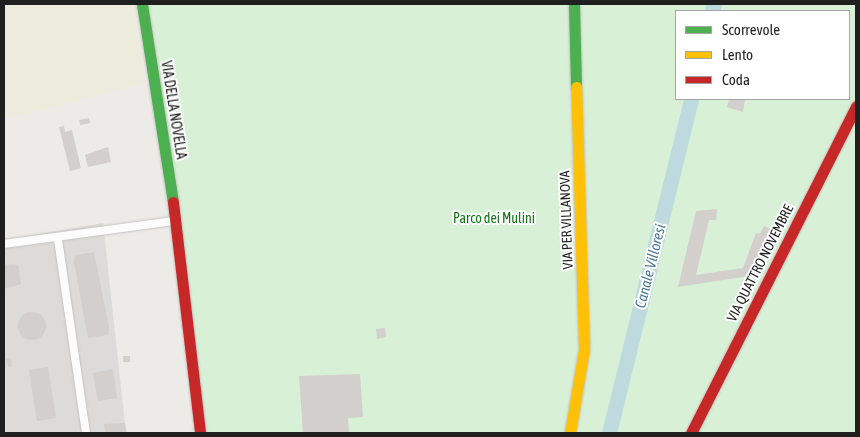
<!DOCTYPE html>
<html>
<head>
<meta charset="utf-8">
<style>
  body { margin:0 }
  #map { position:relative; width:860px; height:437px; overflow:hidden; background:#edebe8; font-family:"Asap Condensed",sans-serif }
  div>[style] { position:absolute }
  .residential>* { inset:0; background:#dcdbd9 }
  .farmland>* { inset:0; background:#ececdc }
  .park>* { inset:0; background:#d8f0d6 }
  .canal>* { height:15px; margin:-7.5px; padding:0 7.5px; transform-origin:7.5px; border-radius:7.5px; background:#bedade }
  .building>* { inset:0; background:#d2cfcd }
  .round { border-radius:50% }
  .roads { filter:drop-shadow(0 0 1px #c4c3c2) drop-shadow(0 0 1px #c4c3c2) }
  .lane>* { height:8px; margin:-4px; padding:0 4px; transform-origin:4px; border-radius:4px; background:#fcfcfc }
  .fast>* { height:11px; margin:-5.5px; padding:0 5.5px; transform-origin:5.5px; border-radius:5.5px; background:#4caf50 }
  .slow>* { height:11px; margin:-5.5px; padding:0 5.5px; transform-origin:5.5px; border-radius:5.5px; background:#ffc107 }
  .jam>* { height:11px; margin:-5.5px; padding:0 5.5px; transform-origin:5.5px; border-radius:5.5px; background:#c62828 }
  span { translate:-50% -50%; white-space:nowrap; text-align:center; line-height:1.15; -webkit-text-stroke:4px #fff; paint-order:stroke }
  .street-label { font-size:14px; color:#1f1f1f }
  .park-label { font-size:14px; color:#147615 }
  .water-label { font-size:15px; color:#4c7899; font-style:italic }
  .frame { position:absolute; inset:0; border:5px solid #1f1f1f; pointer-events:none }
  .legend { position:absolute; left:675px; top:10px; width:175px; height:90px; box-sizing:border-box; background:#fff; border:1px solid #a5a5a5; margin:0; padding:6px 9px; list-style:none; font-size:15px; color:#1f1f1f }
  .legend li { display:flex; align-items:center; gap:10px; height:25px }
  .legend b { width:25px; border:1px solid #a5a5a5 }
</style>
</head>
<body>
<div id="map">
  <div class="residential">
    <i style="clip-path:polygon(103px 223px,126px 433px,4px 433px,4px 240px)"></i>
  </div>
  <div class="farmland">
    <i style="clip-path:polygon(4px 4px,134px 4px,146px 83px,4px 119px)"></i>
  </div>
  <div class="park">
    <i style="clip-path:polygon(evenodd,149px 4px,856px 4px,856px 433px,206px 433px,149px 4px,676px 11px,849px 11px,849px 99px,676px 99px,676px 11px)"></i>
  </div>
  <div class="canal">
    <i style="left:712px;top:11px;width:7px;rotate:-74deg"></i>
    <i style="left:609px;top:433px;width:344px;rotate:-76.2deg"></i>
  </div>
  <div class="building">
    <i style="clip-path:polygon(729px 99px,745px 99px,743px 112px,727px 107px)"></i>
    <i style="clip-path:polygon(89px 118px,90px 123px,80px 125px,79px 120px)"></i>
    <i style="clip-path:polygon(64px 126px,65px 132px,72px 130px,81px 168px,70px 171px,59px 127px)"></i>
    <i style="clip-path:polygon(108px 147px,111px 162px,88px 167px,85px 155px)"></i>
    <i style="clip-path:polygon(717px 209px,716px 220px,709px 220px,696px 275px,743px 268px,756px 233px,760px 234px,764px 226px,774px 230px,749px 276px,678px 287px,696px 211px)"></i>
    <i style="clip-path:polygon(94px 252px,109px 327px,108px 335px,88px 338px,74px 262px,75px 255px)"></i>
    <i style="clip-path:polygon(11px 264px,18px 265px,21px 284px,4px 289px,4px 265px)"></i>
    <i class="round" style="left:18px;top:312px;width:28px;height:28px"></i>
    <i style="clip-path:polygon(385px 328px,386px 337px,377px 339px,376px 329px)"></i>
    <i style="clip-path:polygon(123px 356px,130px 356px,130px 362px,123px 362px)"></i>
    <i style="clip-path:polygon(11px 358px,12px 366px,8px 367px,6px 359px)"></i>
    <i style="clip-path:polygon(48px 367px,56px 418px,37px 421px,29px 370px)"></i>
    <i style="clip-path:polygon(113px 369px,117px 398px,98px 401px,93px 373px)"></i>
    <i style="clip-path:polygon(360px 374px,363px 417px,348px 418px,349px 433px,303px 433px,299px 376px)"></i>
    <i style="clip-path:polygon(125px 423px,127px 433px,105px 433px,104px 424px)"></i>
  </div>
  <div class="roads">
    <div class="lane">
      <i style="left:58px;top:239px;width:196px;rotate:81.8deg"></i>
      <i style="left:4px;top:244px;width:173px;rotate:-7.7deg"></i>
    </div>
    <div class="fast">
      <i style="left:142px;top:4px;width:200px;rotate:81.1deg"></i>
      <i style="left:574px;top:4px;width:83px;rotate:88.6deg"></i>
    </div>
    <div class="slow">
      <i style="left:570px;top:433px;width:85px;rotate:-80.5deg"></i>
      <i style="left:584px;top:349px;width:262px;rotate:-91.7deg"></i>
    </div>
    <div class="jam">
      <i style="left:173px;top:202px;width:233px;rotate:83.3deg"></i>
      <i style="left:691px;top:433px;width:366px;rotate:-63.2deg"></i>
    </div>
  </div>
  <div class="street-label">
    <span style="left:174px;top:110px;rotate:81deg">VIA DELLA NOVELLA</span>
    <span style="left:566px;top:220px;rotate:-92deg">VIA PER VILLANOVA</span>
    <span style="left:760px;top:263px;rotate:-63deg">VIA QUATTRO NOVEMBRE</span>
  </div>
  <div class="park-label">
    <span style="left:494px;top:218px">Parco dei Mulini</span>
  </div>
  <div class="water-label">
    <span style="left:650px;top:266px;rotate:-76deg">Canale Villoresi</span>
  </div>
  <div class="frame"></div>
  <ul class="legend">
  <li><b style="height:6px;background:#4caf50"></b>Scorrevole</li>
  <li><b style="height:6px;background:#ffc107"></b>Lento</li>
  <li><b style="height:6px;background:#c62828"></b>Coda</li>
  </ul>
</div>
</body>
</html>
